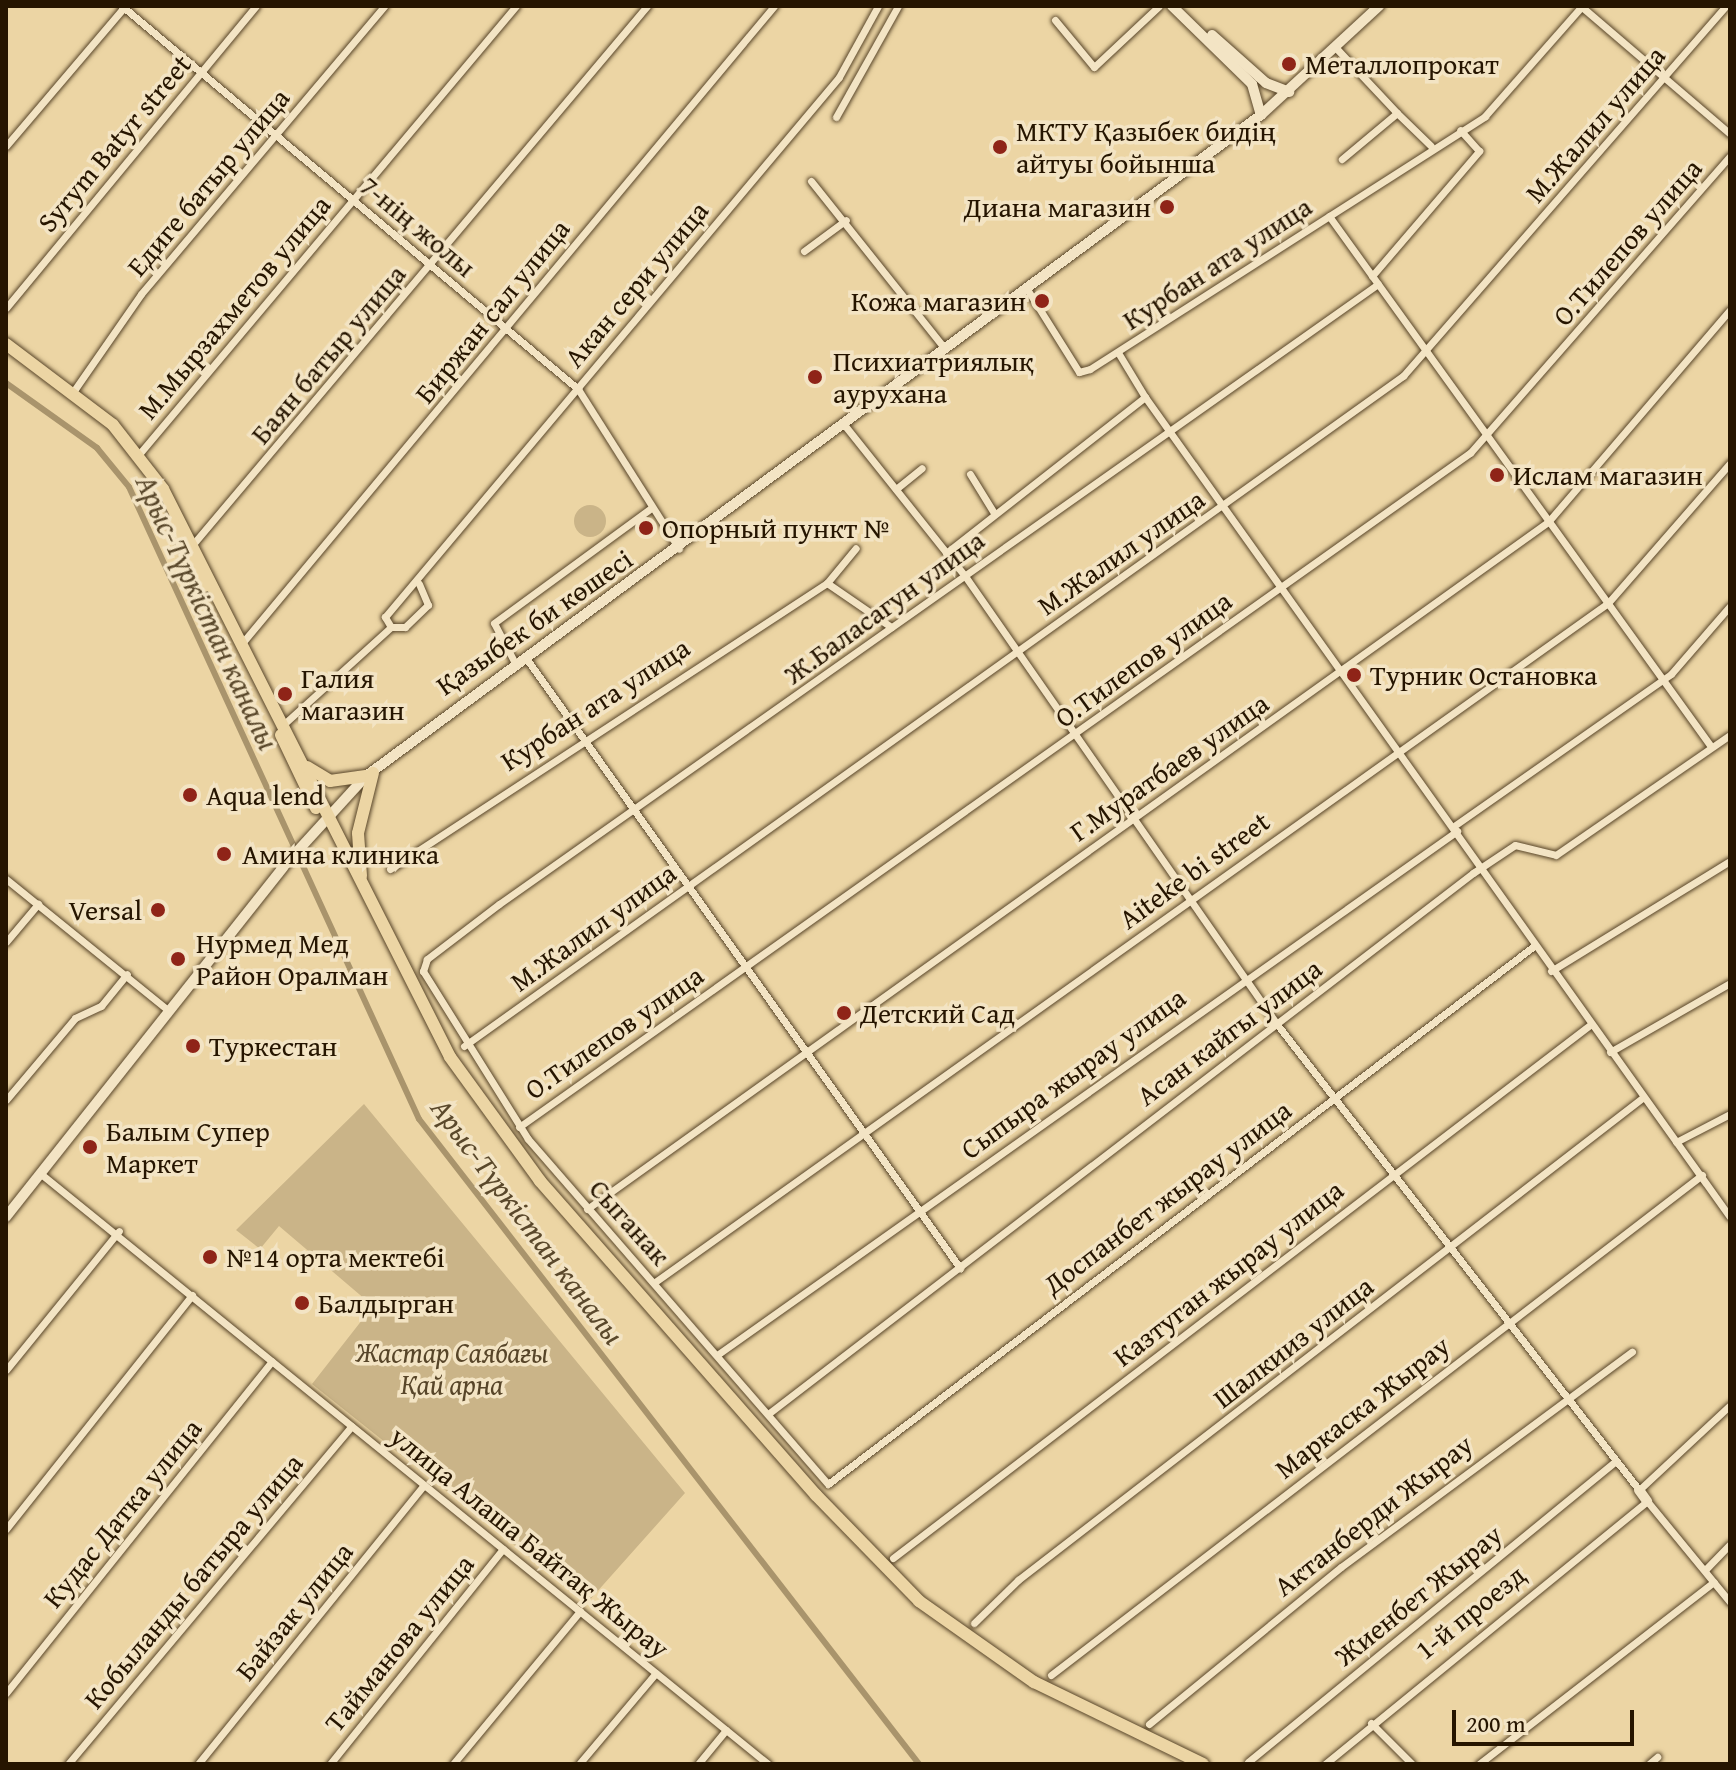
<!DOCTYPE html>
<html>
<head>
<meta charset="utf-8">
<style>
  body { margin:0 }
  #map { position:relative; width:1736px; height:1770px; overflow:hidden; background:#ecd5a4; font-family:"Gentium Book Plus",serif }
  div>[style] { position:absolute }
  .green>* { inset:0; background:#cab488 }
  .round { border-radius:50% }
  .canal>* { height:6px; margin:-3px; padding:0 3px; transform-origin:3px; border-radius:3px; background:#a9946c }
  .roads { filter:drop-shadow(0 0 2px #584529) drop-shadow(0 0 2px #584529) }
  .street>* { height:7px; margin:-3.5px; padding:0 3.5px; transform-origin:3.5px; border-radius:3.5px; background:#f3e4c4 }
  .secondary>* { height:10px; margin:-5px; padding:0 5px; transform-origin:5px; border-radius:5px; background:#f3e4c4 }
  .highway>* { height:12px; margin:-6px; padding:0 6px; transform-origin:6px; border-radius:6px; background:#ecd5a4 }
  .dots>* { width:22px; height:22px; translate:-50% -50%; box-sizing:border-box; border:4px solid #f3e4c4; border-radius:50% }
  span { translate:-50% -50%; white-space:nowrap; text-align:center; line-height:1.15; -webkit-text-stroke:7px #f3e4c4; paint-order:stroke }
  .poi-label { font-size:28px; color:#261500 }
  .left { translate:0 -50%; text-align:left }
  .right { translate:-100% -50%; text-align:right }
  .street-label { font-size:28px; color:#261500 }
  .park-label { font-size:28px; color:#574529; font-style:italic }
  .water-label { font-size:30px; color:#5a482b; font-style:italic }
  .frame { position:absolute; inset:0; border:8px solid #261500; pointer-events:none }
  .scale { position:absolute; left:1452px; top:1710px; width:182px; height:36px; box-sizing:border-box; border:4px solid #261500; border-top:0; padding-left:10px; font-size:24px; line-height:28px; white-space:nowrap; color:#261500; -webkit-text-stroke:6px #f3e4c4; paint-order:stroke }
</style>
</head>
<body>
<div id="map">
  <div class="green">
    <i class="round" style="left:574px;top:505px;width:32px;height:32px"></i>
    <i style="clip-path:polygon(364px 1104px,685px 1493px,587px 1603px,312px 1384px,373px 1306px,279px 1226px,260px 1249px,236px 1230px)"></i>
  </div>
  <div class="canal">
    <i style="left:6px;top:383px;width:112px;rotate:35.5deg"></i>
    <i style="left:97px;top:448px;width:50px;rotate:50.6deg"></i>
    <i style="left:129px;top:487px;width:695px;rotate:65.35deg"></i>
    <i style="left:419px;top:1119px;width:816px;rotate:52.22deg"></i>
  </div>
  <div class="roads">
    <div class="street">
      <i style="left:122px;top:6px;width:596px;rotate:40.03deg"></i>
      <i style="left:578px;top:389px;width:189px;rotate:57.7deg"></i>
      <i style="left:1582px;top:7px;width:195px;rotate:40.6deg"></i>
      <i style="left:1055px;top:20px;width:61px;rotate:50.3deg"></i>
      <i style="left:1094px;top:67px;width:89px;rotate:-43.2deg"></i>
      <i style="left:1336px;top:48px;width:89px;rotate:46.8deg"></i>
      <i style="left:1397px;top:113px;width:72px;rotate:140.1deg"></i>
      <i style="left:1397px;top:113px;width:47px;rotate:44.1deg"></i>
      <i style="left:836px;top:117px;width:127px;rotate:-60.8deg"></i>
      <i style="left:6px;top:146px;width:184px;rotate:-49.6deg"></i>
      <i style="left:811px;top:181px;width:215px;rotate:51.4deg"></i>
      <i style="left:1329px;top:216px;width:652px;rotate:54.24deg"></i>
      <i style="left:804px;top:251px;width:52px;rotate:-36.4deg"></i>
      <i style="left:1372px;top:276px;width:165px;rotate:-49.4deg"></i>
      <i style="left:1479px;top:151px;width:28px;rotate:-132deg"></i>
      <i style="left:1378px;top:284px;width:1076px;rotate:144.8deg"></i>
      <i style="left:499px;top:904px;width:91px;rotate:142.6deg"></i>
      <i style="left:427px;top:959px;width:13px;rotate:108deg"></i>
      <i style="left:423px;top:971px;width:198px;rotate:58deg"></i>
      <i style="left:528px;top:1139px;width:457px;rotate:49deg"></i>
      <i style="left:828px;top:1484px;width:888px;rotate:-37.31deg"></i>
      <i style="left:1027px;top:289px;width:98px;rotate:57.9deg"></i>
      <i style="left:1079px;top:372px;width:11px;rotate:-15deg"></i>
      <i style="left:1090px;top:369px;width:469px;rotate:-32.6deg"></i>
      <i style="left:1485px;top:116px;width:147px;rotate:-48.6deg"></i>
      <i style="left:6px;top:308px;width:392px;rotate:-50.4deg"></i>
      <i style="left:73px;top:392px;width:119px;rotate:-55.2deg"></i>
      <i style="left:141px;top:294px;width:377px;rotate:-49.8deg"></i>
      <i style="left:1145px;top:397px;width:1007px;rotate:54.5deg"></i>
      <i style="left:846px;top:427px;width:191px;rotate:51.4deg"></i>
      <i style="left:965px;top:576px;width:545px;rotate:55.17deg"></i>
      <i style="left:1276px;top:1023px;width:591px;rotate:52.14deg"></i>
      <i style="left:1639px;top:1490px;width:125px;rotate:-43deg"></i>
      <i style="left:140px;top:453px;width:584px;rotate:-49.93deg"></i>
      <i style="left:970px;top:474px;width:46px;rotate:58.4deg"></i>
      <i style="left:896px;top:489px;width:33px;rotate:-39deg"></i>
      <i style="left:194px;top:543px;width:703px;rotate:-49.85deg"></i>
      <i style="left:946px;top:553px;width:253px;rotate:-38.1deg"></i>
      <i style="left:1145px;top:397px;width:50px;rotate:-121.2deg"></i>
      <i style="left:827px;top:583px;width:45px;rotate:-50.4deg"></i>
      <i style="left:391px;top:627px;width:14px"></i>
      <i style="left:405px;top:627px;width:32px;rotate:-44deg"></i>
      <i style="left:428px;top:605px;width:23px;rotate:-113deg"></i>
      <i style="left:243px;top:642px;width:829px;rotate:-50.14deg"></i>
      <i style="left:526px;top:658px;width:749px;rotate:54.57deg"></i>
      <i style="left:516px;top:665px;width:47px;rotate:-117.6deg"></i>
      <i style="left:494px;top:623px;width:195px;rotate:-36.2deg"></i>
      <i style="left:284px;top:724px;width:144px;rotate:-42.2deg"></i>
      <i style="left:391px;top:627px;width:12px;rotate:-121deg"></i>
      <i style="left:385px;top:617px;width:705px;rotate:-49.94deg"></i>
      <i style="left:839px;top:77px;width:81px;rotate:-61.2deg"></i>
      <i style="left:1454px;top:826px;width:265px;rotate:-35deg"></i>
      <i style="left:1671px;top:674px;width:90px;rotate:-49.1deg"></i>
      <i style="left:390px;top:869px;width:522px;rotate:-33.2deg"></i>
      <i style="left:827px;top:583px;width:78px;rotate:34.5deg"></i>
      <i style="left:6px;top:879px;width:208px;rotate:39deg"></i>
      <i style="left:6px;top:942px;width:50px;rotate:-49.9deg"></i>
      <i style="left:1551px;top:971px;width:210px;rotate:-31.6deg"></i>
      <i style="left:464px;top:1046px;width:1154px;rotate:-35.51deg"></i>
      <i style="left:1403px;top:376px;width:491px;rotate:-48.9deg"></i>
      <i style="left:1610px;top:1052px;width:138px;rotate:-29.9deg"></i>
      <i style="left:6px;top:1100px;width:107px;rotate:-49.9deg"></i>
      <i style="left:75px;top:1018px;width:29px;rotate:-25deg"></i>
      <i style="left:101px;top:1006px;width:41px;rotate:-50.9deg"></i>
      <i style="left:519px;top:1127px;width:1166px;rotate:-35.33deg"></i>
      <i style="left:1470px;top:453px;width:395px;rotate:-48.8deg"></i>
      <i style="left:1676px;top:1142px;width:61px;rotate:-27.4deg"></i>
      <i style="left:41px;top:1174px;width:936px;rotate:39.06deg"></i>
      <i style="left:587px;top:1209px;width:1181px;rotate:-35.56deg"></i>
      <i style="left:1548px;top:522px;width:279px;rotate:-49.4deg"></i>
      <i style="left:655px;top:1282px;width:1170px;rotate:-35.47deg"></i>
      <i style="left:1608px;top:603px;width:186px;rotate:-48.9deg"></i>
      <i style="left:717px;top:1355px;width:907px;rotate:-35.3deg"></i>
      <i style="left:6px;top:1370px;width:179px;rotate:-50.9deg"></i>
      <i style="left:768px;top:1414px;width:889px;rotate:-37.5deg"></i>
      <i style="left:1473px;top:873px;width:50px;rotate:-33.7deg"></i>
      <i style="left:1515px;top:845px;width:42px;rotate:13.7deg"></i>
      <i style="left:1556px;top:855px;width:211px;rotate:-34.6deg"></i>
      <i style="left:6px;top:1529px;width:299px;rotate:-51.5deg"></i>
      <i style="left:893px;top:1558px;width:877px;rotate:-37.41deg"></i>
      <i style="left:1705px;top:1570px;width:36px;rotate:-46deg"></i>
      <i style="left:974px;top:1623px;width:62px;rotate:-44.3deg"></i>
      <i style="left:1018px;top:1580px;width:787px;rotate:-37.67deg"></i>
      <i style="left:1051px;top:1675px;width:821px;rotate:-37.53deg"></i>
      <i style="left:6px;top:1693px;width:425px;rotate:-51.3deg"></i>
      <i style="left:1371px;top:1723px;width:58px;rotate:45deg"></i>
      <i style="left:1149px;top:1724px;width:248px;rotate:-39.3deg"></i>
      <i style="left:1341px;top:1567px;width:362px;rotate:-36.5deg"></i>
      <i style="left:1248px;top:1762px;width:474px;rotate:-39.3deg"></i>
      <i style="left:68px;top:1764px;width:441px;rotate:-50deg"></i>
      <i style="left:198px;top:1764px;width:359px;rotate:-51deg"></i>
      <i style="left:330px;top:1764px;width:276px;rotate:-51.2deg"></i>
      <i style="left:453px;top:1764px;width:199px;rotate:-50.3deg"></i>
      <i style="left:579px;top:1764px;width:119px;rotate:-49.8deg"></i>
      <i style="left:698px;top:1764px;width:44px;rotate:-50.5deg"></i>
      <i style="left:1325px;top:1764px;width:416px;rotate:-39.2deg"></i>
      <i style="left:1647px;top:1501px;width:131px;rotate:50.6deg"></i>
      <i style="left:1479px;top:1764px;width:297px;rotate:-37.8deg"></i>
      <i style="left:1649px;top:1764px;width:11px;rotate:-41deg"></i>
    </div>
    <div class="secondary">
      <i style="left:1172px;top:6px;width:112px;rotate:44.3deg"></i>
      <i style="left:1252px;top:84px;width:32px;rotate:74deg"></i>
      <i style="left:1212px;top:35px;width:72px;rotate:41.6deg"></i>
      <i style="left:1266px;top:83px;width:25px;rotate:21deg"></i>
      <i style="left:6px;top:1217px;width:446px;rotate:-51.6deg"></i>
      <i style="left:283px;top:867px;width:123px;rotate:-47.6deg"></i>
      <i style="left:366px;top:776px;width:1113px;rotate:-36.45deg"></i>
      <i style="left:1261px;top:115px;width:161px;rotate:-42.7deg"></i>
      <i style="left:1639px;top:1490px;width:14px;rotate:54deg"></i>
    </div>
    <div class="highway">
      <i style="left:6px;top:344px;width:134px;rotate:37.1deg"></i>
      <i style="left:113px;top:425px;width:81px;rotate:52deg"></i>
      <i style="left:163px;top:489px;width:636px;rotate:63.19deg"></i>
      <i style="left:450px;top:1057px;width:153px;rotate:54deg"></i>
      <i style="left:540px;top:1181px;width:418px;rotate:48.7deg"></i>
      <i style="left:816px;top:1495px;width:148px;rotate:45.8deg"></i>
      <i style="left:919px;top:1601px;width:141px;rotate:35.2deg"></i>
      <i style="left:1034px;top:1682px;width:188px;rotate:25.9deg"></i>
      <i style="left:172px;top:521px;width:73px;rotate:62.4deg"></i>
      <i style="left:281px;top:735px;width:81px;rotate:64.4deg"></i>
      <i style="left:307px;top:767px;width:27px;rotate:31deg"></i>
      <i style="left:330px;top:781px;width:36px;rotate:-8deg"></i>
      <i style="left:361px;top:876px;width:43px;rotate:-94deg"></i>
      <i style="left:358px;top:833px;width:62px;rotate:-76deg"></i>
    </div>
  </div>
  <div class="dots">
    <i style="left:1289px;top:64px;background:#8f2418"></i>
    <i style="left:1000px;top:147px;background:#8f2418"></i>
    <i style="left:1167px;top:207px;background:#8f2418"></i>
    <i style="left:1042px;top:301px;background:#8f2418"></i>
    <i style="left:815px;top:377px;background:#8f2418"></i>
    <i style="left:1497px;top:475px;background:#8f2418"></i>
    <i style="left:646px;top:528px;background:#8f2418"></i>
    <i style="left:1354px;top:675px;background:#8f2418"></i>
    <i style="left:285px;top:694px;background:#8f2418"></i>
    <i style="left:190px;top:795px;background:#8f2418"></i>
    <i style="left:224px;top:854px;background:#8f2418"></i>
    <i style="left:158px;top:910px;background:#8f2418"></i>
    <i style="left:178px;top:959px;background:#8f2418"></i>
    <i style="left:844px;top:1013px;background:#8f2418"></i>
    <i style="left:193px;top:1046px;background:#8f2418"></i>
    <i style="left:90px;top:1147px;background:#8f2418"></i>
    <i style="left:210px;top:1257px;background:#8f2418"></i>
    <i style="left:302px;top:1303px;background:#8f2418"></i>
  </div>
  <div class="poi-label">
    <span class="left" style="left:1305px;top:64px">Металлопрокат</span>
    <span class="left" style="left:1016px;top:147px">МКТУ Қазыбек бидің<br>айтуы бойынша</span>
    <span class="right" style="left:1151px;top:207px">Диана магазин</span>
    <span class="right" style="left:1026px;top:301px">Кожа магазин</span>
    <span class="left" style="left:833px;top:377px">Психиатриялық<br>аурухана</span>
    <span class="left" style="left:1513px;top:475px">Ислам магазин</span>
    <span class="left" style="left:662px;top:528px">Опорный пункт №</span>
    <span class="left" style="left:1370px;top:675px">Турник Остановка</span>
    <span class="left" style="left:301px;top:694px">Галия<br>магазин</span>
    <span class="left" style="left:206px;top:795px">Aqua lend</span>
    <span class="left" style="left:242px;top:854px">Амина клиника</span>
    <span class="right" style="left:142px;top:910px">Versal</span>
    <span class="left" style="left:196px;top:959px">Нурмед Мед<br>Район Оралман</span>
    <span class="left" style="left:860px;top:1013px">Детский Сад</span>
    <span class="left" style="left:209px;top:1046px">Туркестан</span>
    <span class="left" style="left:106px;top:1147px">Балым Супер<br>Маркет</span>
    <span class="left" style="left:226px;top:1257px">№14 орта мектебі</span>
    <span class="left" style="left:318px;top:1303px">Балдырган</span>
  </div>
  <div class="street-label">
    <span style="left:1595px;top:124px;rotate:-49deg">М.Жалил улица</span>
    <span style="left:114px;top:143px;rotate:-50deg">Syrym Batyr street</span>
    <span style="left:208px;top:182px;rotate:-50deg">Едиге батыр улица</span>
    <span style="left:418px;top:226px;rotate:40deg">7-нің жолы</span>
    <span style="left:1627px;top:242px;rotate:-49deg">О.Тилепов улица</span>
    <span style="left:1217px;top:263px;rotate:-33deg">Курбан ата улица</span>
    <span style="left:636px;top:284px;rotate:-50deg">Акан сери улица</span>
    <span style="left:234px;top:307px;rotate:-50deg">М.Мырзахметов улица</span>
    <span style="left:492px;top:311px;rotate:-51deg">Биржан сал улица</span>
    <span style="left:328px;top:354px;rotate:-50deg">Баян батыр улица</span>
    <span style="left:1121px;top:552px;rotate:-35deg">М.Жалил улица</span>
    <span style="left:884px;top:607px;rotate:-36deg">Ж.Баласагун улица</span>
    <span style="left:534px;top:622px;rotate:-35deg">Қазыбек би көшесі</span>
    <span style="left:1143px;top:659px;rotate:-36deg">О.Тилепов улица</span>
    <span style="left:595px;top:704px;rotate:-33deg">Курбан ата улица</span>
    <span style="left:1169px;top:767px;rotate:-35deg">Г.Муратбаев улица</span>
    <span style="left:1194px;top:870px;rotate:-36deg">Aiteke bi street</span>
    <span style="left:593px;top:927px;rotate:-36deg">М.Жалил улица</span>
    <span style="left:614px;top:1032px;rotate:-35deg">О.Тилепов улица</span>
    <span style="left:1229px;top:1032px;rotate:-37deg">Асан кайгы улица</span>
    <span style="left:1073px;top:1073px;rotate:-36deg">Сыпыра жырау улица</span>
    <span style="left:1167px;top:1197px;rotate:-37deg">Доспанбет жырау улица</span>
    <span style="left:630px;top:1222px;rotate:48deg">Сыганак</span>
    <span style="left:1228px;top:1273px;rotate:-38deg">Казтуган жырау улица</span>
    <span style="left:1293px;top:1342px;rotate:-38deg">Шалкииз улица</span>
    <span style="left:1362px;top:1407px;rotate:-38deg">Маркаска Жырау</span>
    <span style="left:122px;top:1513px;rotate:-51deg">Кудас Датка улица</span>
    <span style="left:1373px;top:1515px;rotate:-38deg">Актанберди Жырау</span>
    <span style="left:530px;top:1542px;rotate:39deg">улица Алаша Байтақ Жырау</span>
    <span style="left:193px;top:1581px;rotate:-50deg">Кобыланды батыра улица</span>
    <span style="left:1418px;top:1595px;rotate:-39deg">Жиенбет Жырау</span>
    <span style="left:294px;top:1611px;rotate:-51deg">Байзак улица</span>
    <span style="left:1470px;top:1612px;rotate:-39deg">1-й проезд</span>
    <span style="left:399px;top:1643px;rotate:-51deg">Тайманова улица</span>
  </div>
  <div class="park-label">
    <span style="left:452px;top:1368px">Жастар Саябағы<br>Қай арна</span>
  </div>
  <div class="water-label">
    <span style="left:208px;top:612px;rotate:65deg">Арыс-Түркістан каналы</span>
    <span style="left:528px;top:1221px;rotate:53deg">Арыс-Түркістан каналы</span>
  </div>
  <div class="frame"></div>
  <div class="scale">200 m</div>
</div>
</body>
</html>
